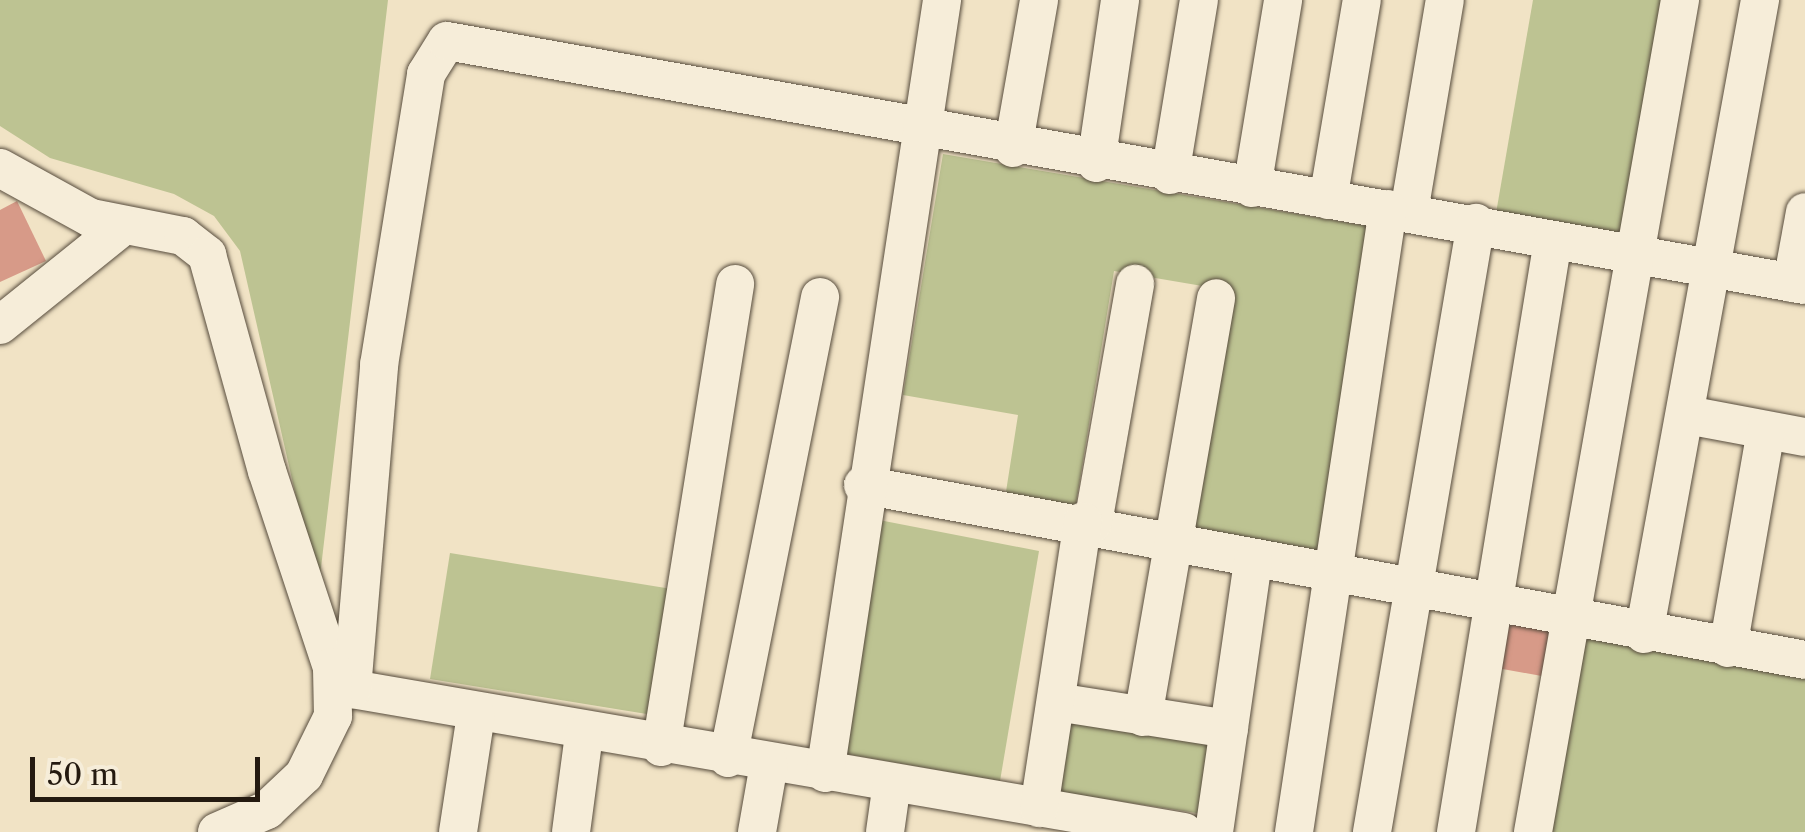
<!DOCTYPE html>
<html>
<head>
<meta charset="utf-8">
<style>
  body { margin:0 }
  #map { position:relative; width:1805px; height:832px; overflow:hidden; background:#f1e3c5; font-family:"Libre Caslon Text",serif }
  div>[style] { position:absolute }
  .green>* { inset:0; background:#bdc392 }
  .building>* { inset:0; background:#d79a88 }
  .roads { filter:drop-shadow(0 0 2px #574c3d) drop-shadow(0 0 2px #574c3d) }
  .minor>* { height:38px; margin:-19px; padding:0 19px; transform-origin:19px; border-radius:19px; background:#f6edd9 }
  span { translate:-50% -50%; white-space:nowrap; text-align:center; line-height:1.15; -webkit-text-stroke:9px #f6edd9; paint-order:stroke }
  .scale { position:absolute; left:30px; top:757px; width:230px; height:45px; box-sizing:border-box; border:5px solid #241a10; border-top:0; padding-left:12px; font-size:30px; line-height:35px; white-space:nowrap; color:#241a10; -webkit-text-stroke:8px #f6edd9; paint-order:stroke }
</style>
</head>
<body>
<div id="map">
  <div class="green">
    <i style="clip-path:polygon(0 0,388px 0,318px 593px,240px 251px,214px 216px,174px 194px,50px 158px,0 126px)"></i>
    <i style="clip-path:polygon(1533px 0,1671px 0,1627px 243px,1495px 219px)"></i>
    <i style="clip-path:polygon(943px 154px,1379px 228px,1325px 552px,1188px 529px,1226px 290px,1114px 271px,1075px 510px,1005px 498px,1018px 415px,903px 395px)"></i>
    <i style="clip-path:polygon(879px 520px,1039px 551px,1000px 781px,840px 753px)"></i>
    <i style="clip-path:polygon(450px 553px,678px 590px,659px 716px,430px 679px)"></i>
    <i style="clip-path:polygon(1581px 634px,1805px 677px,1805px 832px,1547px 832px)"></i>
    <i style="clip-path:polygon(1064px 717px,1214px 740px,1203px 814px,1053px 791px)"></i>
  </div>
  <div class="building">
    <i style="clip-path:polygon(17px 201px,46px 261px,0 282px,0 210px)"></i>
    <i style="clip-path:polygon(1494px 617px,1555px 628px,1547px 677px,1486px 666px)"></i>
  </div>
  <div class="roads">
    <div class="minor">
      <i style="left:1013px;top:148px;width:150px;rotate:-80deg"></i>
      <i style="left:1096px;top:163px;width:165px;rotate:-81.6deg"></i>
      <i style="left:0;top:168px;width:104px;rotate:28.8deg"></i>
      <i style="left:91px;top:218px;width:94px;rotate:11.1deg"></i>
      <i style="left:183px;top:236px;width:31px;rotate:38deg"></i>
      <i style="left:207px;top:255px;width:224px;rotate:74.5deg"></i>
      <i style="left:267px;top:471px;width:206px;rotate:71.7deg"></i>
      <i style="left:332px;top:667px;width:30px;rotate:48deg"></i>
      <i style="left:352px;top:689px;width:844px;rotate:9.75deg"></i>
      <i style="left:1170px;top:175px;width:177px;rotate:-80.6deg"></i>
      <i style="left:1252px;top:188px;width:191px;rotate:-80.6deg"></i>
      <i style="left:1328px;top:200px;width:203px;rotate:-80.4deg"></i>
      <i style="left:1409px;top:212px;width:215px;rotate:-80.4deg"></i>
      <i style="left:1792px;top:283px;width:72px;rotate:-79.6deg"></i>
      <i style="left:0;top:325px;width:156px;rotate:-38.8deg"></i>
      <i style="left:1687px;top:415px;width:120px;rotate:10.6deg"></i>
      <i style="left:863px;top:485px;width:958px;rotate:10.52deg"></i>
      <i style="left:1093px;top:523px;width:243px;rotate:-80deg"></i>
      <i style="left:1644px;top:634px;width:645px;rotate:-79.63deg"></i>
      <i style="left:1728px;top:648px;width:220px;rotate:-80.1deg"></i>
      <i style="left:352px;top:689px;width:325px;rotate:-85.2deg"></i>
      <i style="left:379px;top:365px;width:295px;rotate:-80.8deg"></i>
      <i style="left:426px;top:74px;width:39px;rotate:-58deg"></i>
      <i style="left:447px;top:41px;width:1380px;rotate:10.19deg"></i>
      <i style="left:1056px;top:702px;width:175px;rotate:8.9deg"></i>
      <i style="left:1143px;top:717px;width:425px;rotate:-80.1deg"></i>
      <i style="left:661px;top:747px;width:469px;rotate:-80.9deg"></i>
      <i style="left:728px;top:758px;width:470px;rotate:-78.7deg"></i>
      <i style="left:825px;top:773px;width:782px;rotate:-81.39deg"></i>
      <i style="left:1039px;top:808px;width:290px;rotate:-81.3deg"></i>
      <i style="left:217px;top:832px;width:55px;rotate:-23.7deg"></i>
      <i style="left:267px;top:810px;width:51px;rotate:-43.4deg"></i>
      <i style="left:304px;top:775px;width:66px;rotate:-63.8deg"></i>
      <i style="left:333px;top:716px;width:49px;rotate:-91.2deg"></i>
      <i style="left:458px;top:832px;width:118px;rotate:-81.3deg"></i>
      <i style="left:571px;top:832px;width:98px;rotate:-82.4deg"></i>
      <i style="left:757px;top:832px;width:69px;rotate:-80deg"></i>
      <i style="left:885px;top:832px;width:49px;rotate:-81.9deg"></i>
      <i style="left:1214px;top:832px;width:274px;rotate:-81.8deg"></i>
      <i style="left:1294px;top:832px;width:630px;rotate:-81.42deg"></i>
      <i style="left:1372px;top:832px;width:618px;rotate:-80.31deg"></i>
      <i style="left:1456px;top:832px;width:600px;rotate:-80.69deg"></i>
      <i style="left:1533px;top:832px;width:845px;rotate:-79.98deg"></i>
    </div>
  </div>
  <div class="scale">50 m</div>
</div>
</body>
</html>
